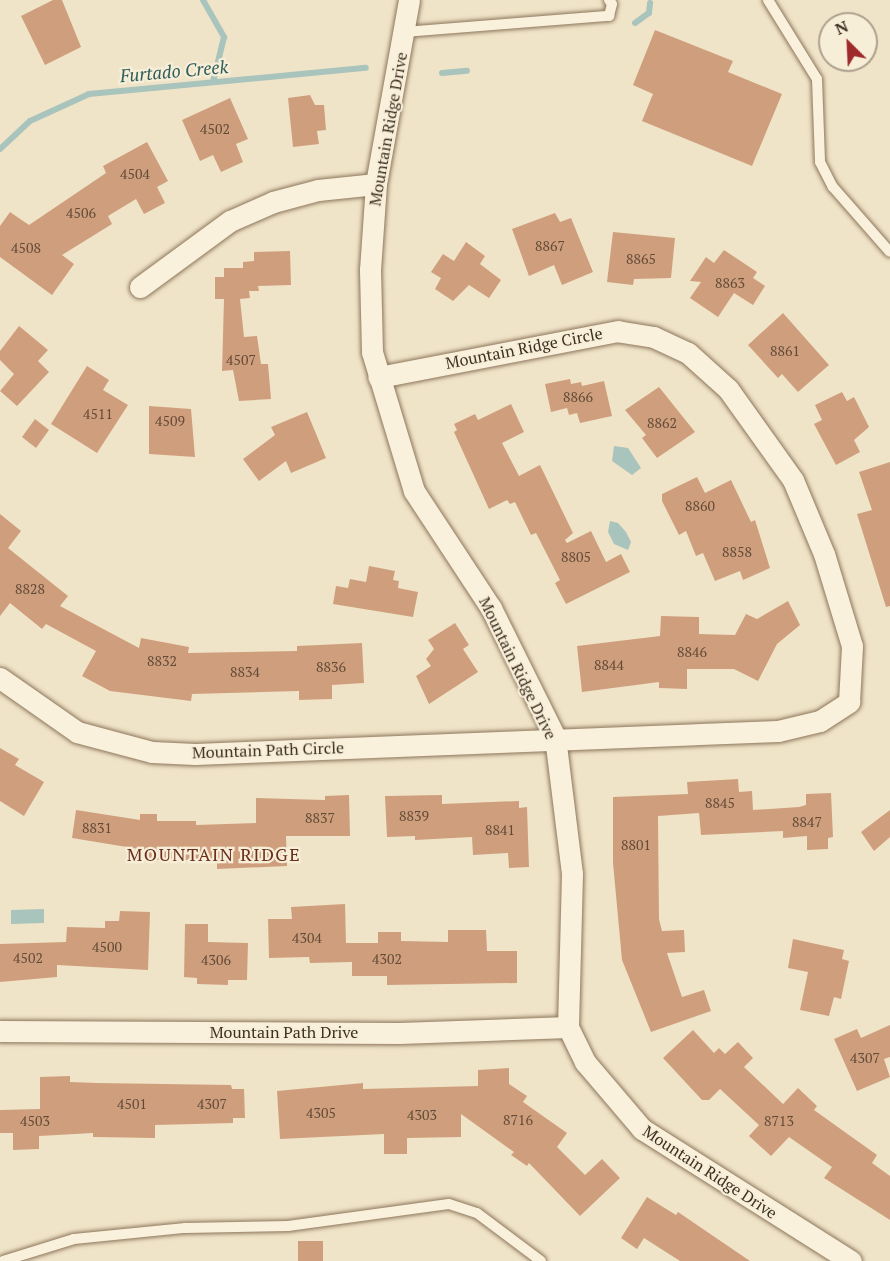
<!DOCTYPE html>
<html>
<head>
<meta charset="utf-8">
<style>
  body { margin:0 }
  #map { position:relative; width:890px; height:1261px; overflow:hidden; background:#f0e4c8; font-family:"PT Serif",serif }
  div>[style] { position:absolute }
  .water>* { inset:0; background:#a9c4bc }
  .stream>* { height:6px; margin:-3px; padding:0 3px; transform-origin:3px; border-radius:3px; background:#a9c4bc }
  .building>* { inset:0; background:#cf9f7d }
  .roads { filter:drop-shadow(0 0 2px #8d765c) drop-shadow(0 0 2px #8d765c) }
  .service>* { height:10px; margin:-5px; padding:0 5px; transform-origin:5px; border-radius:5px; background:#faf1dc }
  .minor>* { height:21px; margin:-10.5px; padding:0 10.5px; transform-origin:10.5px; border-radius:10.5px; background:#faf1dc }
  span { translate:-50% -50%; white-space:nowrap; text-align:center; line-height:1.15; -webkit-text-stroke:4.5px #f7eed8; paint-order:stroke }
  .number-label { font-size:14px; color:#624a37 }
  .number-label span { -webkit-text-stroke-width:0 }
  .street-label { font-size:16px; color:#3d2e20 }
  .water-label { font-size:18px; color:#2f5d5a; font-style:italic }
  .neighbourhood-label { font-size:18px; color:#6b2e1e; letter-spacing:1.5px }
  .north { position:absolute; left:818px; top:12px; width:60px; height:60px; box-sizing:border-box; background:#f7eed8; border:2px solid #ada18e; border-radius:50%; rotate:336deg; font-size:16px; font-weight:700; line-height:24px; text-align:center; color:#3d2e20 }
  .north::after { content:''; display:block; margin:auto; width:21px; height:27px; background:#9e2a2b; clip-path:polygon(50% 0,100% 100%,50% 72%,0 100%) }
</style>
</head>
<body>
<div id="map">
  <div class="water">
    <i style="clip-path:polygon(614px 446px,628px 448px,641px 468px,632px 475px,612px 461px)"></i>
    <i style="clip-path:polygon(610px 521px,618px 523px,626px 532px,631px 542px,628px 550px,614px 544px,608px 532px)"></i>
    <i style="clip-path:polygon(44px 909px,44px 923px,11px 924px,11px 910px)"></i>
  </div>
  <div class="stream">
    <i style="left:203px;top:0;width:43px;rotate:60.4deg"></i>
    <i style="left:224px;top:37px;width:46px;rotate:103.7deg"></i>
    <i style="left:635px;top:23px;width:17px;rotate:-36deg"></i>
    <i style="left:649px;top:13px;width:10px;rotate:-84deg"></i>
    <i style="left:442px;top:73px;width:25px;rotate:-5deg"></i>
    <i style="left:0;top:149px;width:41px;rotate:-43deg"></i>
    <i style="left:30px;top:121px;width:65px;rotate:-24.6deg"></i>
    <i style="left:89px;top:94px;width:278px;rotate:-5.4deg"></i>
  </div>
  <div class="building">
    <i style="clip-path:polygon(53px 0,62px 0,81px 47px,45px 65px,21px 16px)"></i>
    <i style="clip-path:polygon(655px 30px,733px 61px,728px 72px,782px 94px,752px 166px,642px 121px,653px 94px,633px 85px)"></i>
    <i style="clip-path:polygon(310px 95px,315px 105px,324px 105px,326px 130px,317px 131px,319px 144px,293px 147px,288px 98px)"></i>
    <i style="clip-path:polygon(230px 98px,248px 139px,236px 144px,243px 162px,221px 172px,213px 155px,200px 161px,182px 120px)"></i>
    <i style="clip-path:polygon(147px 142px,168px 181px,157px 187px,165px 203px,144px 214px,136px 199px,108px 216px,112px 224px,62px 255px,74px 264px,52px 295px,0 257px,0 226px,10px 212px,29px 225px,106px 173px,103px 166px)"></i>
    <i style="clip-path:polygon(555px 213px,560px 222px,571px 218px,593px 272px,562px 285px,554px 265px,529px 276px,512px 229px)"></i>
    <i style="clip-path:polygon(613px 232px,675px 238px,671px 278px,634px 279px,633px 285px,607px 282px)"></i>
    <i style="clip-path:polygon(466px 242px,485px 256px,480px 264px,501px 280px,489px 298px,469px 285px,453px 301px,435px 289px,441px 278px,431px 272px,443px 254px,454px 261px)"></i>
    <i style="clip-path:polygon(724px 250px,757px 272px,753px 278px,765px 286px,753px 305px,734px 293px,718px 317px,690px 298px,701px 282px,690px 281px,706px 257px,714px 263px)"></i>
    <i style="clip-path:polygon(290px 251px,291px 285px,258px 286px,259px 291px,249px 291px,250px 298px,240px 299px,244px 337px,257px 336px,261px 364px,268px 364px,271px 399px,239px 401px,233px 370px,222px 371px,224px 299px,215px 299px,215px 277px,224px 277px,224px 268px,243px 268px,243px 262px,254px 261px,254px 252px)"></i>
    <i style="clip-path:polygon(783px 313px,829px 365px,798px 392px,782px 374px,778px 378px,748px 345px)"></i>
    <i style="clip-path:polygon(19px 326px,48px 350px,38px 361px,49px 372px,17px 406px,0 391px,14px 374px,0 360px,0 351px)"></i>
    <i style="clip-path:polygon(87px 366px,109px 380px,103px 390px,128px 405px,97px 453px,51px 424px)"></i>
    <i style="clip-path:polygon(570px 379px,571px 384px,581px 382px,582px 386px,604px 381px,612px 416px,580px 423px,577px 413px,569px 415px,567px 408px,551px 412px,545px 384px)"></i>
    <i style="clip-path:polygon(659px 387px,695px 432px,657px 458px,642px 438px,646px 435px,625px 410px)"></i>
    <i style="clip-path:polygon(842px 392px,847px 401px,854px 397px,869px 427px,854px 440px,860px 452px,836px 465px,814px 424px,822px 420px,815px 405px)"></i>
    <i style="clip-path:polygon(511px 404px,524px 432px,502px 443px,519px 476px,540px 465px,573px 533px,565px 540px,567px 543px,591px 531px,606px 562px,621px 554px,630px 572px,566px 604px,555px 583px,560px 580px,536px 533px,531px 535px,515px 502px,510px 504px,507px 500px,489px 509px,454px 432px,457px 430px,454px 424px,475px 414px,478px 420px)"></i>
    <i style="clip-path:polygon(149px 406px,191px 409px,195px 457px,149px 454px)"></i>
    <i style="clip-path:polygon(307px 412px,326px 458px,291px 473px,286px 461px,259px 481px,243px 459px,275px 435px,271px 427px)"></i>
    <i style="clip-path:polygon(35px 419px,49px 430px,36px 448px,22px 437px)"></i>
    <i style="clip-path:polygon(890px 462px,890px 606px,886px 607px,857px 514px,872px 510px,859px 472px)"></i>
    <i style="clip-path:polygon(697px 477px,705px 493px,731px 480px,751px 522px,755px 520px,770px 568px,743px 580px,740px 571px,715px 581px,703px 553px,696px 556px,686px 531px,679px 535px,662px 501px,662px 494px)"></i>
    <i style="clip-path:polygon(0 514px,21px 531px,8px 548px,68px 596px,60px 606px,139px 648px,141px 638px,189px 647px,188px 653px,297px 651px,297px 646px,362px 643px,364px 683px,332px 685px,332px 699px,299px 700px,299px 691px,192px 694px,191px 701px,110px 691px,82px 676px,96px 651px,46px 624px,42px 629px,10px 603px,0 616px)"></i>
    <i style="clip-path:polygon(369px 566px,395px 571px,393px 580px,399px 581px,398px 588px,418px 592px,413px 617px,333px 604px,336px 586px,348px 588px,350px 579px,366px 582px)"></i>
    <i style="clip-path:polygon(788px 601px,800px 625px,777px 644px,758px 681px,734px 669px,687px 669px,687px 689px,659px 688px,659px 682px,582px 692px,577px 646px,660px 636px,661px 616px,699px 617px,699px 634px,735px 635px,746px 614px,757px 619px)"></i>
    <i style="clip-path:polygon(455px 623px,469px 645px,463px 649px,478px 672px,429px 704px,416px 676px,431px 666px,426px 659px,434px 649px,428px 640px)"></i>
    <i style="clip-path:polygon(0 748px,19px 759px,15px 765px,44px 782px,24px 816px,0 801px)"></i>
    <i style="clip-path:polygon(738px 779px,739px 792px,752px 791px,753px 810px,799px 807px,806px 805px,806px 794px,831px 793px,833px 837px,828px 838px,828px 849px,807px 850px,807px 836px,783px 838px,783px 831px,701px 835px,699px 813px,658px 816px,659px 919px,662px 931px,684px 930px,685px 952px,667px 953px,682px 997px,704px 990px,711px 1011px,651px 1032px,622px 960px,613px 863px,613px 797px,688px 794px,687px 782px)"></i>
    <i style="clip-path:polygon(349px 795px,350px 836px,286px 836px,287px 866px,217px 869px,217px 860px,145px 860px,145px 850px,72px 838px,76px 810px,140px 820px,140px 814px,157px 814px,157px 821px,196px 821px,196px 825px,256px 823px,256px 798px,325px 800px,325px 796px)"></i>
    <i style="clip-path:polygon(442px 795px,442px 804px,519px 801px,519px 808px,527px 807px,529px 867px,509px 868px,508px 853px,473px 855px,472px 837px,415px 840px,415px 836px,387px 837px,385px 796px)"></i>
    <i style="clip-path:polygon(890px 810px,890px 837px,874px 851px,861px 832px)"></i>
    <i style="clip-path:polygon(345px 904px,346px 943px,378px 943px,378px 932px,401px 932px,401px 941px,448px 942px,448px 930px,486px 930px,487px 951px,517px 951px,517px 983px,387px 985px,387px 976px,352px 976px,352px 962px,310px 963px,309px 957px,269px 958px,268px 919px,292px 919px,291px 907px)"></i>
    <i style="clip-path:polygon(120px 911px,150px 912px,148px 970px,57px 965px,57px 977px,0 982px,0 944px,66px 942px,67px 927px,105px 928px,105px 921px,119px 921px)"></i>
    <i style="clip-path:polygon(185px 924px,208px 924px,208px 942px,248px 943px,247px 980px,228px 980px,228px 985px,197px 984px,197px 978px,184px 977px)"></i>
    <i style="clip-path:polygon(793px 939px,844px 950px,842px 959px,849px 961px,841px 999px,834px 997px,829px 1016px,800px 1010px,808px 972px,788px 968px)"></i>
    <i style="clip-path:polygon(890px 1025px,890px 1057px,884px 1059px,890px 1077px,857px 1091px,834px 1039px,857px 1029px,861px 1038px)"></i>
    <i style="clip-path:polygon(693px 1030px,714px 1053px,719px 1048px,725px 1054px,738px 1042px,753px 1058px,744px 1067px,783px 1104px,798px 1088px,817px 1106px,814px 1110px,877px 1155px,872px 1163px,890px 1176px,890px 1220px,824px 1178px,832px 1167px,789px 1137px,771px 1156px,749px 1136px,759px 1125px,720px 1089px,709px 1100px,702px 1100px,663px 1058px)"></i>
    <i style="clip-path:polygon(509px 1068px,509px 1084px,527px 1096px,523px 1102px,567px 1133px,557px 1147px,585px 1175px,602px 1159px,620px 1178px,580px 1216px,529px 1163px,527px 1166px,511px 1155px,514px 1152px,461px 1114px,461px 1137px,407px 1138px,407px 1154px,384px 1154px,384px 1134px,280px 1139px,277px 1091px,363px 1083px,363px 1089px,478px 1086px,478px 1070px)"></i>
    <i style="clip-path:polygon(70px 1076px,70px 1082px,97px 1083px,231px 1085px,232px 1089px,244px 1089px,245px 1118px,233px 1118px,233px 1123px,155px 1125px,155px 1138px,93px 1137px,93px 1133px,39px 1136px,39px 1149px,13px 1150px,13px 1133px,0 1133px,0 1110px,40px 1109px,40px 1077px)"></i>
    <i style="clip-path:polygon(647px 1197px,676px 1215px,678px 1212px,750px 1261px,680px 1261px,644px 1238px,637px 1249px,621px 1238px)"></i>
    <i style="clip-path:polygon(298px 1241px,323px 1241px,323px 1261px,298px 1261px)"></i>
  </div>
  <div class="roads">
    <div class="service">
      <i style="left:768px;top:0;width:93px;rotate:58.2deg"></i>
      <i style="left:817px;top:79px;width:83px;rotate:87.9deg"></i>
      <i style="left:820px;top:162px;width:28px;rotate:63deg"></i>
      <i style="left:833px;top:187px;width:86px;rotate:48.8deg"></i>
      <i style="left:404px;top:32px;width:206px;rotate:-4.5deg"></i>
      <i style="left:609px;top:16px;width:12px;rotate:-76deg"></i>
      <i style="left:612px;top:4px;width:5px;rotate:-127deg"></i>
      <i style="left:3px;top:1261px;width:74px;rotate:-17.2deg"></i>
      <i style="left:74px;top:1239px;width:112px;rotate:-5.7deg"></i>
      <i style="left:185px;top:1228px;width:103px;rotate:-1.1deg"></i>
      <i style="left:288px;top:1226px;width:162px;rotate:-7.8deg"></i>
      <i style="left:449px;top:1204px;width:29px;rotate:18deg"></i>
      <i style="left:477px;top:1213px;width:80px;rotate:36.9deg"></i>
    </div>
    <div class="minor">
      <i style="left:409px;top:0;width:187px;rotate:100.2deg"></i>
      <i style="left:376px;top:184px;width:86px;rotate:94deg"></i>
      <i style="left:370px;top:270px;width:82px;rotate:88.6deg"></i>
      <i style="left:372px;top:352px;width:145px;rotate:73.2deg"></i>
      <i style="left:414px;top:491px;width:140px;rotate:56.7deg"></i>
      <i style="left:491px;top:608px;width:144px;rotate:63.6deg"></i>
      <i style="left:555px;top:737px;width:138px;rotate:82.9deg"></i>
      <i style="left:572px;top:874px;width:153px;rotate:91.5deg"></i>
      <i style="left:568px;top:1027px;width:39px;rotate:64deg"></i>
      <i style="left:585px;top:1062px;width:88px;rotate:49.6deg"></i>
      <i style="left:642px;top:1129px;width:247px;rotate:32.3deg"></i>
      <i style="left:140px;top:287px;width:112px;rotate:-36.3deg"></i>
      <i style="left:230px;top:221px;width:47px;rotate:-23.8deg"></i>
      <i style="left:273px;top:202px;width:47px;rotate:-14.9deg"></i>
      <i style="left:318px;top:190px;width:58px;rotate:-5.9deg"></i>
      <i style="left:0;top:678px;width:94px;rotate:35deg"></i>
      <i style="left:77px;top:732px;width:78px;rotate:14.9deg"></i>
      <i style="left:152px;top:752px;width:43px;rotate:2.7deg"></i>
      <i style="left:195px;top:754px;width:583px;rotate:-2.26deg"></i>
      <i style="left:778px;top:731px;width:43px;rotate:-13.4deg"></i>
      <i style="left:820px;top:721px;width:35px;rotate:-33deg"></i>
      <i style="left:849px;top:702px;width:56px;rotate:-86.9deg"></i>
      <i style="left:852px;top:646px;width:96px;rotate:-106.9deg"></i>
      <i style="left:824px;top:554px;width:80px;rotate:-112.7deg"></i>
      <i style="left:793px;top:480px;width:112px;rotate:-125.5deg"></i>
      <i style="left:728px;top:389px;width:54px;rotate:-138deg"></i>
      <i style="left:688px;top:353px;width:38px;rotate:-155deg"></i>
      <i style="left:654px;top:337px;width:36px;rotate:-171deg"></i>
      <i style="left:618px;top:331px;width:244px;rotate:169.1deg"></i>
      <i style="left:0;top:1031px;width:399px;rotate:0.3deg"></i>
      <i style="left:399px;top:1033px;width:169px;rotate:-2deg"></i>
    </div>
  </div>
  <div class="number-label">
    <span style="left:215px;top:129px">4502</span>
    <span style="left:135px;top:174px">4504</span>
    <span style="left:81px;top:213px">4506</span>
    <span style="left:550px;top:246px">8867</span>
    <span style="left:26px;top:248px">4508</span>
    <span style="left:641px;top:259px">8865</span>
    <span style="left:730px;top:283px">8863</span>
    <span style="left:785px;top:351px">8861</span>
    <span style="left:241px;top:360px">4507</span>
    <span style="left:578px;top:397px">8866</span>
    <span style="left:98px;top:414px">4511</span>
    <span style="left:170px;top:421px">4509</span>
    <span style="left:662px;top:423px">8862</span>
    <span style="left:700px;top:506px">8860</span>
    <span style="left:737px;top:552px">8858</span>
    <span style="left:576px;top:557px">8805</span>
    <span style="left:30px;top:589px">8828</span>
    <span style="left:692px;top:652px">8846</span>
    <span style="left:162px;top:661px">8832</span>
    <span style="left:609px;top:665px">8844</span>
    <span style="left:331px;top:667px">8836</span>
    <span style="left:245px;top:672px">8834</span>
    <span style="left:720px;top:803px">8845</span>
    <span style="left:414px;top:816px">8839</span>
    <span style="left:320px;top:818px">8837</span>
    <span style="left:807px;top:822px">8847</span>
    <span style="left:97px;top:828px">8831</span>
    <span style="left:500px;top:830px">8841</span>
    <span style="left:636px;top:845px">8801</span>
    <span style="left:307px;top:938px">4304</span>
    <span style="left:107px;top:947px">4500</span>
    <span style="left:28px;top:958px">4502</span>
    <span style="left:387px;top:959px">4302</span>
    <span style="left:216px;top:960px">4306</span>
    <span style="left:865px;top:1058px">4307</span>
    <span style="left:132px;top:1104px">4501</span>
    <span style="left:212px;top:1104px">4307</span>
    <span style="left:321px;top:1113px">4305</span>
    <span style="left:422px;top:1115px">4303</span>
    <span style="left:518px;top:1120px">8716</span>
    <span style="left:35px;top:1121px">4503</span>
    <span style="left:779px;top:1121px">8713</span>
  </div>
  <div class="street-label">
    <span style="left:388px;top:129px;rotate:-80deg">Mountain Ridge Drive</span>
    <span style="left:524px;top:348px;rotate:-11deg">Mountain Ridge Circle</span>
    <span style="left:518px;top:668px;rotate:64deg">Mountain Ridge Drive</span>
    <span style="left:268px;top:750px;rotate:-2deg">Mountain Path Circle</span>
    <span style="left:284px;top:1032px">Mountain Path Drive</span>
    <span style="left:710px;top:1172px;rotate:33deg">Mountain Ridge Drive</span>
  </div>
  <div class="water-label">
    <span style="left:174px;top:71px;rotate:-5deg">Furtado Creek</span>
  </div>
  <div class="neighbourhood-label">
    <span style="left:214px;top:854px">MOUNTAIN RIDGE</span>
  </div>
  <div class="north">N</div>
</div>
</body>
</html>
